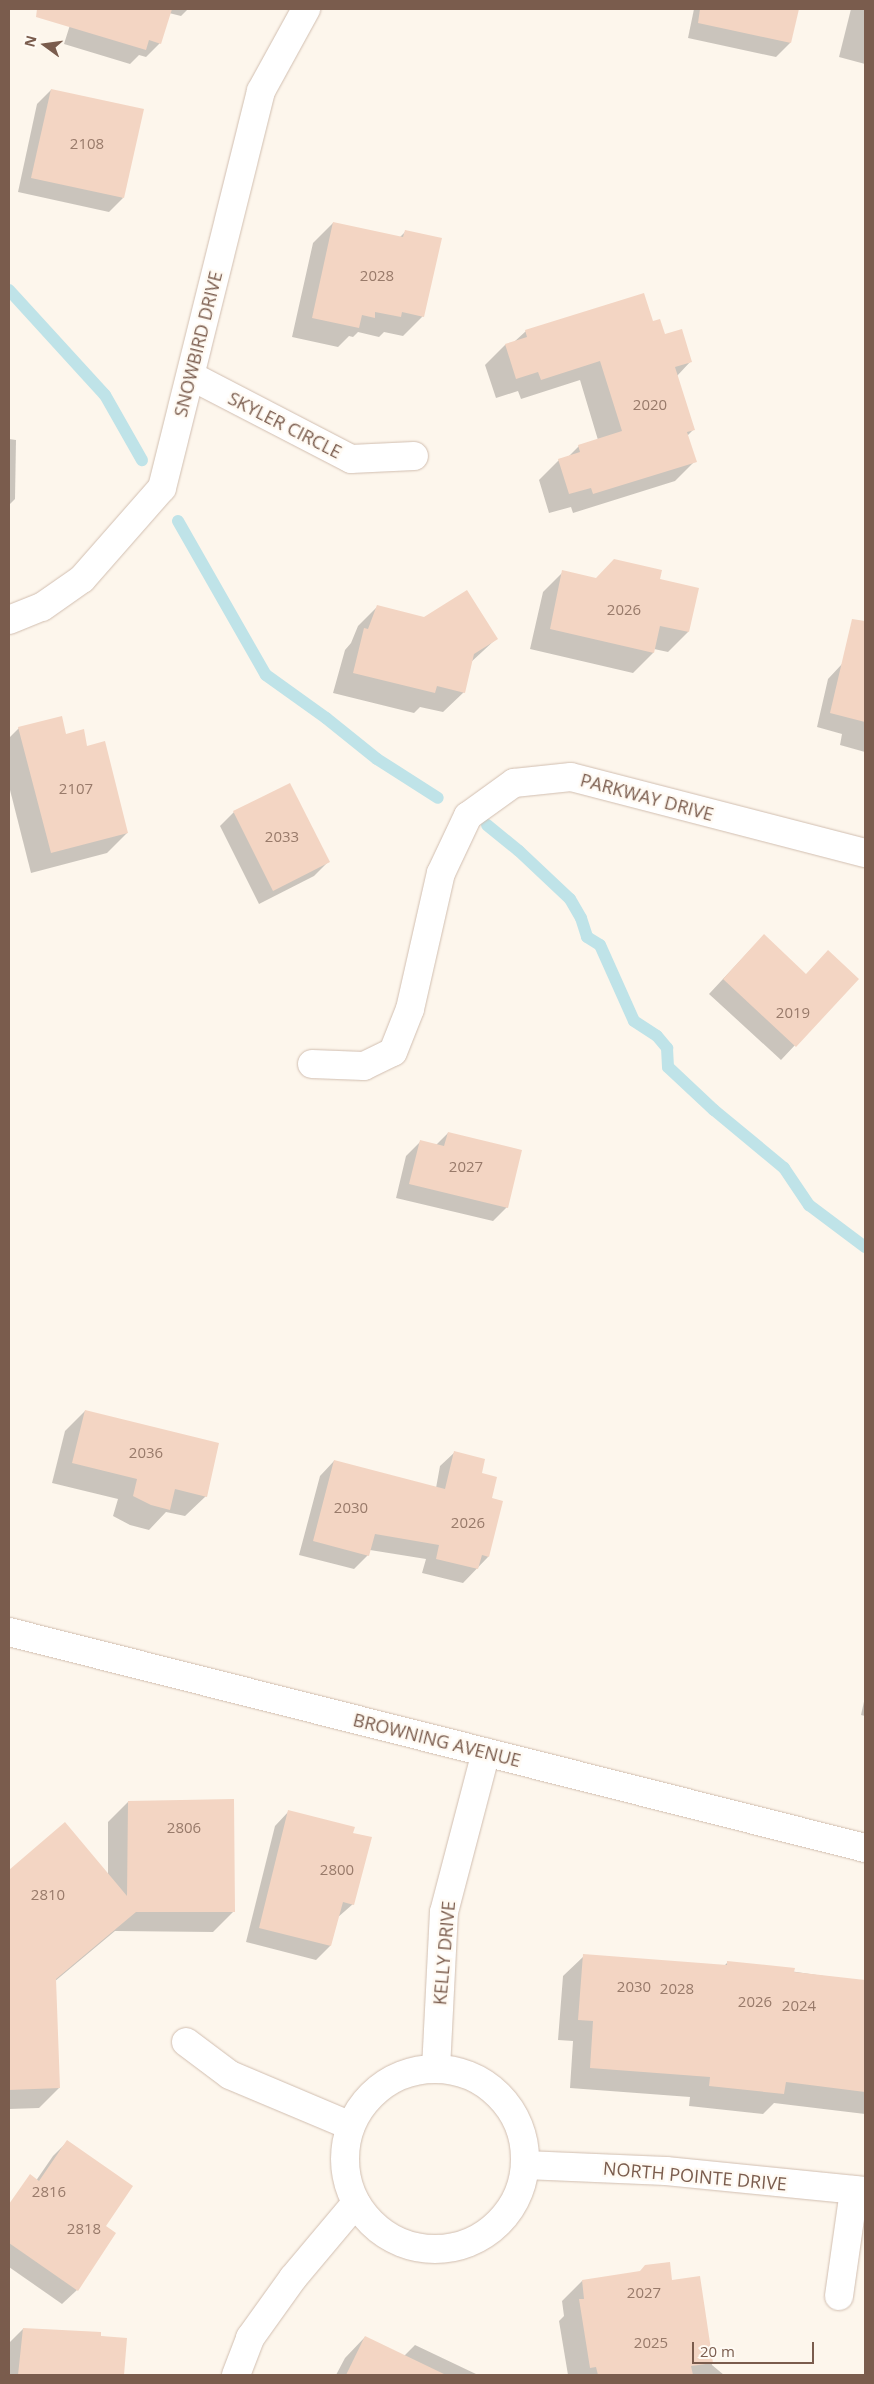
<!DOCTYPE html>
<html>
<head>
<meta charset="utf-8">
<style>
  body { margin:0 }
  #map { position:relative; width:874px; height:2384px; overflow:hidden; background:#fdf6ec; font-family:"Open Sans",sans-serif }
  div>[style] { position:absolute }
  .shadow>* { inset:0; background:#0003 }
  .stream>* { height:12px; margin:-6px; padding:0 6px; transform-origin:6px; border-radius:6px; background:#bfe3e8 }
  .building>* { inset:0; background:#f3d5c3 }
  .roads { filter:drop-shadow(0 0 1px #d1beb0) drop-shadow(0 0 1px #d1beb0) }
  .minor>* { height:28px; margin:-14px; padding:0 14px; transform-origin:14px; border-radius:14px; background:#fff }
  .minor>.ring { margin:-14px; padding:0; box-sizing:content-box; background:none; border:28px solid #fff; border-radius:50% }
  .tertiary>* { height:28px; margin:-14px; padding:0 14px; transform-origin:14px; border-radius:14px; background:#fff }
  span { translate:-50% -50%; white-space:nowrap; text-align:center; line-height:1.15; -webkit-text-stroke:4.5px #fffaf3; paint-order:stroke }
  .number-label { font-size:15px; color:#987a6a }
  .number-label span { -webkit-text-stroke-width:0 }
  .street-label { font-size:18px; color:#7a5c4d }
  .frame { position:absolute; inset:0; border:10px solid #7a5c4d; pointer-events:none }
  .north { position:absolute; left:20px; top:20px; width:50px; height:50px; -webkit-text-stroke:4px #fffaf3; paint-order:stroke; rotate:284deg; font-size:14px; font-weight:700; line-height:20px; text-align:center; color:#7a5c4d }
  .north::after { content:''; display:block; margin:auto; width:18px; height:22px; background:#7a5c4d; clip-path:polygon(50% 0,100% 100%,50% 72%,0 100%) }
  .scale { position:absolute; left:692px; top:2342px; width:122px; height:22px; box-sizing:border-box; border:2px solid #7a5c4d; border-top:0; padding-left:6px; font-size:15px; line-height:18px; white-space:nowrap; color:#7a5c4d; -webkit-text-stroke:4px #fffaf3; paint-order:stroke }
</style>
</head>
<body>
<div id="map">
  <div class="shadow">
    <i style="clip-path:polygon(75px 9px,188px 9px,181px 16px,169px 13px,160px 43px,146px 57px,139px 55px,130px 64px,64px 44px)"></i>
    <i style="clip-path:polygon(694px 9px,797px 9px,790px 43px,776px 57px,688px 38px)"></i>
    <i style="clip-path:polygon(851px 9px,865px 9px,865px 64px,839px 57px)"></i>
    <i style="clip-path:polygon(51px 90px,123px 198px,109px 212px,18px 192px,37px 104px)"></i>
    <i style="clip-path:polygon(333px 223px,399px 238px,405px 232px,423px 316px,403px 336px,384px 332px,379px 337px,358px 332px,353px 337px,349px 336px,338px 347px,292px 337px,313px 243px)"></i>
    <i style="clip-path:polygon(652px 323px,691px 361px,677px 376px,694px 429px,687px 436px,695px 461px,675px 481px,573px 513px,571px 507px,549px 513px,539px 480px,559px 460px,568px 457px,579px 446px,598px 440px,580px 380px,521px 399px,518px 391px,496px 398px,485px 365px,505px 345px,514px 342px,526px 331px)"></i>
    <i style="clip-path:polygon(9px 439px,16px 440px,15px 499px,9px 505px)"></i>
    <i style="clip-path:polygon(563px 572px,595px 579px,658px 580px,697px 589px,688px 632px,668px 652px,654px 649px,653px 653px,633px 673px,530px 649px,543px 592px)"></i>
    <i style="clip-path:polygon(378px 606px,496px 639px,470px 663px,464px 692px,443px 712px,420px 707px,414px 713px,333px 693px,345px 650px,351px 643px,358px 626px)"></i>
    <i style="clip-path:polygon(842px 664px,865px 670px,865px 752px,840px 745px,842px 734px,817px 727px,828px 679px)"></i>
    <i style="clip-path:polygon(19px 728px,86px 747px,127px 833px,107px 853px,31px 873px,9px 786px,9px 738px)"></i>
    <i style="clip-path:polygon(234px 812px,328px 862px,314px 876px,259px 904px,220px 826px)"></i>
    <i style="clip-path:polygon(750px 950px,805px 975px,857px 979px,781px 1060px,709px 994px)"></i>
    <i style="clip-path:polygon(448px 1133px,507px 1207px,493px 1221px,396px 1198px,406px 1156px,420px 1142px,436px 1145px)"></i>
    <i style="clip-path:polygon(85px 1411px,206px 1496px,185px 1516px,166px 1512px,149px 1530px,130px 1525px,113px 1516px,118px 1499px,52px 1483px,65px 1431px)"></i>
    <i style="clip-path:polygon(455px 1452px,480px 1474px,488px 1557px,463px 1583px,422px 1573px,426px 1559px,370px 1550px,368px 1555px,354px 1569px,299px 1555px,320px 1476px,334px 1461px,436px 1488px,440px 1466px)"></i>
    <i style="clip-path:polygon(865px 1697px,865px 1716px,861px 1715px)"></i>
    <i style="clip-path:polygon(128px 1802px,233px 1912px,213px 1932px,115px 1931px,36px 1997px,9px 1965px,9px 1872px,64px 1824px,108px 1875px,108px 1822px)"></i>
    <i style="clip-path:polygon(289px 1811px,352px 1834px,353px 1904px,337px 1918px,330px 1946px,316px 1960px,246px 1942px,275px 1826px)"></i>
    <i style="clip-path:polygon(584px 1956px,724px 1966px,728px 1962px,865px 1982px,865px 2114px,774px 2103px,763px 2114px,689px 2106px,690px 2097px,570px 2088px,573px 2041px,558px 2040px,563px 1976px)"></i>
    <i style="clip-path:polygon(55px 1997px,59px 2088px,39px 2108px,9px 2109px,9px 1999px)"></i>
    <i style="clip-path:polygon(67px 2142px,104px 2226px,77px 2290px,62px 2304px,9px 2267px,9px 2220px,53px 2156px)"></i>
    <i style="clip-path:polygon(699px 2277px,712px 2365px,724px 2375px,568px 2375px,559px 2321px,564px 2316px,562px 2301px,582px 2281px,671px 2282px)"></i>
    <i style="clip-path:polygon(23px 2329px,126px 2339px,123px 2375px,9px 2375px,9px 2343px)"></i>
    <i style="clip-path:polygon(365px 2337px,404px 2356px,415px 2345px,476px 2374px,336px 2375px,345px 2358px)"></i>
  </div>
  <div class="stream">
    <i style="left:9px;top:290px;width:142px;rotate:47.6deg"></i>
    <i style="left:105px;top:395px;width:75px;rotate:60.4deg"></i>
    <i style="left:178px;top:521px;width:177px;rotate:60.3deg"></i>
    <i style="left:266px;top:675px;width:74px;rotate:35.6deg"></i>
    <i style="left:326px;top:718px;width:65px;rotate:38.8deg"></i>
    <i style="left:377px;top:759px;width:72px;rotate:32.6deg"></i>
    <i style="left:487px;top:825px;width:41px;rotate:39.1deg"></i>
    <i style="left:519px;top:851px;width:70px;rotate:43.3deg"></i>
    <i style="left:570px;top:899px;width:22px;rotate:60deg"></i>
    <i style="left:581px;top:918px;width:20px;rotate:72deg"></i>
    <i style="left:587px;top:937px;width:15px;rotate:32deg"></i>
    <i style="left:600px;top:945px;width:83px;rotate:65.9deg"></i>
    <i style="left:634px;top:1021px;width:27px;rotate:33deg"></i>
    <i style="left:657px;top:1036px;width:16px;rotate:50deg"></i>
    <i style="left:667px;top:1048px;width:19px;rotate:87deg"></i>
    <i style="left:668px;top:1067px;width:63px;rotate:43.1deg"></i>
    <i style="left:714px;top:1110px;width:91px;rotate:39.6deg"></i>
    <i style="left:784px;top:1168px;width:45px;rotate:56deg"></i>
    <i style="left:809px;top:1205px;width:70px;rotate:36.9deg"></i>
  </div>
  <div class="building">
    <i style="clip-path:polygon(37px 9px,172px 9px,161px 44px,149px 40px,146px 50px,36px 17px)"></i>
    <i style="clip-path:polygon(700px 9px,799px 9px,791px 43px,698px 23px)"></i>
    <i style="clip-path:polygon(51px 89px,144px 109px,124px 198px,31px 178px)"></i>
    <i style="clip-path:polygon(333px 222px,403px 237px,405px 230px,442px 238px,424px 317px,402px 312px,401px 317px,375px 312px,375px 318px,362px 315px,359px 328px,312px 318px)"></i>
    <i style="clip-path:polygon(644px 293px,653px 321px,660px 319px,665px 334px,682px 329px,692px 362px,675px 367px,695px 430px,687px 432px,697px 462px,593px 494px,591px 488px,569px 494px,558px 459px,580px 452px,578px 445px,622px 431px,600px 361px,541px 380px,538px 372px,516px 379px,505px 344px,527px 337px,525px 330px)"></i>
    <i style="clip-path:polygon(614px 559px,662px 570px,660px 579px,699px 588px,689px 632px,660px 626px,654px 653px,550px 629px,562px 570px,596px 578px)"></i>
    <i style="clip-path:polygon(467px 590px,498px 639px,474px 654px,465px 693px,437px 686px,435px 693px,353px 673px,364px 628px,368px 629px,377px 605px,424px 617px)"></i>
    <i style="clip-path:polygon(852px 619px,865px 621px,865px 722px,830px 713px)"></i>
    <i style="clip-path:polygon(62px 716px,66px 734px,84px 729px,87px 746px,105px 741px,128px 833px,51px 853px,18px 727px)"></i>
    <i style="clip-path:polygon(290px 783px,330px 862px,273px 891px,233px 811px)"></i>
    <i style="clip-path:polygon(764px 934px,806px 974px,828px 950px,859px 979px,796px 1047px,723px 979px)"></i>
    <i style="clip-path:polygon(448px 1132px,522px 1150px,508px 1208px,409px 1184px,420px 1140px,444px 1146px)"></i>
    <i style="clip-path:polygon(85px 1410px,219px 1443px,207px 1497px,175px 1489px,170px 1510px,151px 1505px,133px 1496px,137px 1479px,72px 1463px)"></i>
    <i style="clip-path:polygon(454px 1451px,485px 1459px,482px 1473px,497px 1477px,492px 1498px,503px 1501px,489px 1557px,482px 1555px,478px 1569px,436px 1559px,439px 1545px,375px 1534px,369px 1556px,313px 1541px,334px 1460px,445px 1489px)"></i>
    <i style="clip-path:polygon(234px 1799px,235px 1912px,136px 1912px,56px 1979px,60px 2088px,9px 2090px,9px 1870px,65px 1822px,127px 1896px,128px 1801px)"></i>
    <i style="clip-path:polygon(288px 1810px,355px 1827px,353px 1833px,372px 1837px,354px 1905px,343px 1902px,331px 1946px,259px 1928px)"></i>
    <i style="clip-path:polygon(583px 1954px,727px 1965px,727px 1961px,795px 1968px,794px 1972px,865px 1980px,865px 2092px,786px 2082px,784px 2094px,709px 2086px,710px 2077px,590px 2068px,593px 2021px,578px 2020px)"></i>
    <i style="clip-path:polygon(67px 2140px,133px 2186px,106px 2226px,116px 2233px,78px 2291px,9px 2243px,9px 2204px,30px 2174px,39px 2181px)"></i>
    <i style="clip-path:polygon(670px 2262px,672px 2280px,700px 2276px,713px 2363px,691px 2366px,693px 2375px,598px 2375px,596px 2367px,590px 2368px,579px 2299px,584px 2299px,582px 2280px,640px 2271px,645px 2265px)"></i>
    <i style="clip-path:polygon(23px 2328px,101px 2332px,101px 2336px,127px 2338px,124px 2375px,18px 2375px)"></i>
    <i style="clip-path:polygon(365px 2336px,446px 2375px,346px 2375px)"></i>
  </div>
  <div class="roads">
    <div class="minor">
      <i style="left:191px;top:376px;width:180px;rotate:27.4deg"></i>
      <i style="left:351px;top:459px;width:63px;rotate:-2.7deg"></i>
      <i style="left:9px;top:620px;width:35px;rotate:-22deg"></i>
      <i style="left:42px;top:607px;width:49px;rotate:-35deg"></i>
      <i style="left:82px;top:579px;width:121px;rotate:-48.7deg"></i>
      <i style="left:162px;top:488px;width:409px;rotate:-76deg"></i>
      <i style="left:261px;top:91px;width:94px;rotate:-61.2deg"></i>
      <i style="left:312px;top:1064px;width:52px;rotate:2.2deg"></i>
      <i style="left:364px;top:1066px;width:32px;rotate:-26deg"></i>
      <i style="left:393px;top:1052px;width:46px;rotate:-68.4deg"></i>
      <i style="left:410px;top:1009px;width:139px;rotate:-77.2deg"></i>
      <i style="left:441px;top:873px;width:63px;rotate:-64.7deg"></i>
      <i style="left:468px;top:816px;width:57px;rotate:-35.7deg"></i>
      <i style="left:514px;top:783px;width:57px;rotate:-6deg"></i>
      <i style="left:571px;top:777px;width:304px;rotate:14.5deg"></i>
      <i style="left:186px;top:2042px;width:55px;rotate:36.9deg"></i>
      <i style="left:230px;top:2075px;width:131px;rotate:22.9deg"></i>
      <i style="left:436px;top:2069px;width:157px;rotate:-87.1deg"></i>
      <i style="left:444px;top:1912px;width:165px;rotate:-75.3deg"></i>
      <i class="ring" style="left:345px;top:2069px;width:152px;height:152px"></i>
      <i style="left:525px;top:2165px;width:141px;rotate:2.4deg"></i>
      <i style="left:666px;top:2171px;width:200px;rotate:5.7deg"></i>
      <i style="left:839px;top:2296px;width:107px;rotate:-81.9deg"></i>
      <i style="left:236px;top:2375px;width:40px;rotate:-69deg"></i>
      <i style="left:250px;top:2338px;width:74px;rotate:-54.4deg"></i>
      <i style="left:293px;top:2278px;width:98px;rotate:-50deg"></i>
    </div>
    <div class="tertiary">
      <i style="left:9px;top:1632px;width:883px;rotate:14.16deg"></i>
    </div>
  </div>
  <div class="number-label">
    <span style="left:87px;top:144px">2108</span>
    <span style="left:377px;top:276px">2028</span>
    <span style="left:650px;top:405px">2020</span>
    <span style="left:624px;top:610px">2026</span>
    <span style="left:76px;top:789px">2107</span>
    <span style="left:282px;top:837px">2033</span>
    <span style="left:793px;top:1013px">2019</span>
    <span style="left:466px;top:1167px">2027</span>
    <span style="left:146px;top:1453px">2036</span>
    <span style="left:351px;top:1508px">2030</span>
    <span style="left:468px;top:1523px">2026</span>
    <span style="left:184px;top:1828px">2806</span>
    <span style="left:337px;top:1870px">2800</span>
    <span style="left:48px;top:1895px">2810</span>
    <span style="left:634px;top:1987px">2030</span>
    <span style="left:677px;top:1989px">2028</span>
    <span style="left:755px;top:2002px">2026</span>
    <span style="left:799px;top:2006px">2024</span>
    <span style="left:49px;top:2192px">2816</span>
    <span style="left:84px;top:2229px">2818</span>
    <span style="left:644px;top:2293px">2027</span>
    <span style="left:651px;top:2343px">2025</span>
  </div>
  <div class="street-label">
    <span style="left:198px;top:344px;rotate:-76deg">SNOWBIRD DRIVE</span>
    <span style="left:285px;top:425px;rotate:27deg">SKYLER CIRCLE</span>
    <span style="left:647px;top:797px;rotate:15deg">PARKWAY DRIVE</span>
    <span style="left:437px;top:1740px;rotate:14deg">BROWNING AVENUE</span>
    <span style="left:444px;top:1953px;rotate:-85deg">KELLY DRIVE</span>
    <span style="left:695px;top:2176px;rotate:5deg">NORTH POINTE DRIVE</span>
  </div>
  <div class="frame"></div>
  <div class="north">N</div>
  <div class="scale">20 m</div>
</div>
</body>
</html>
